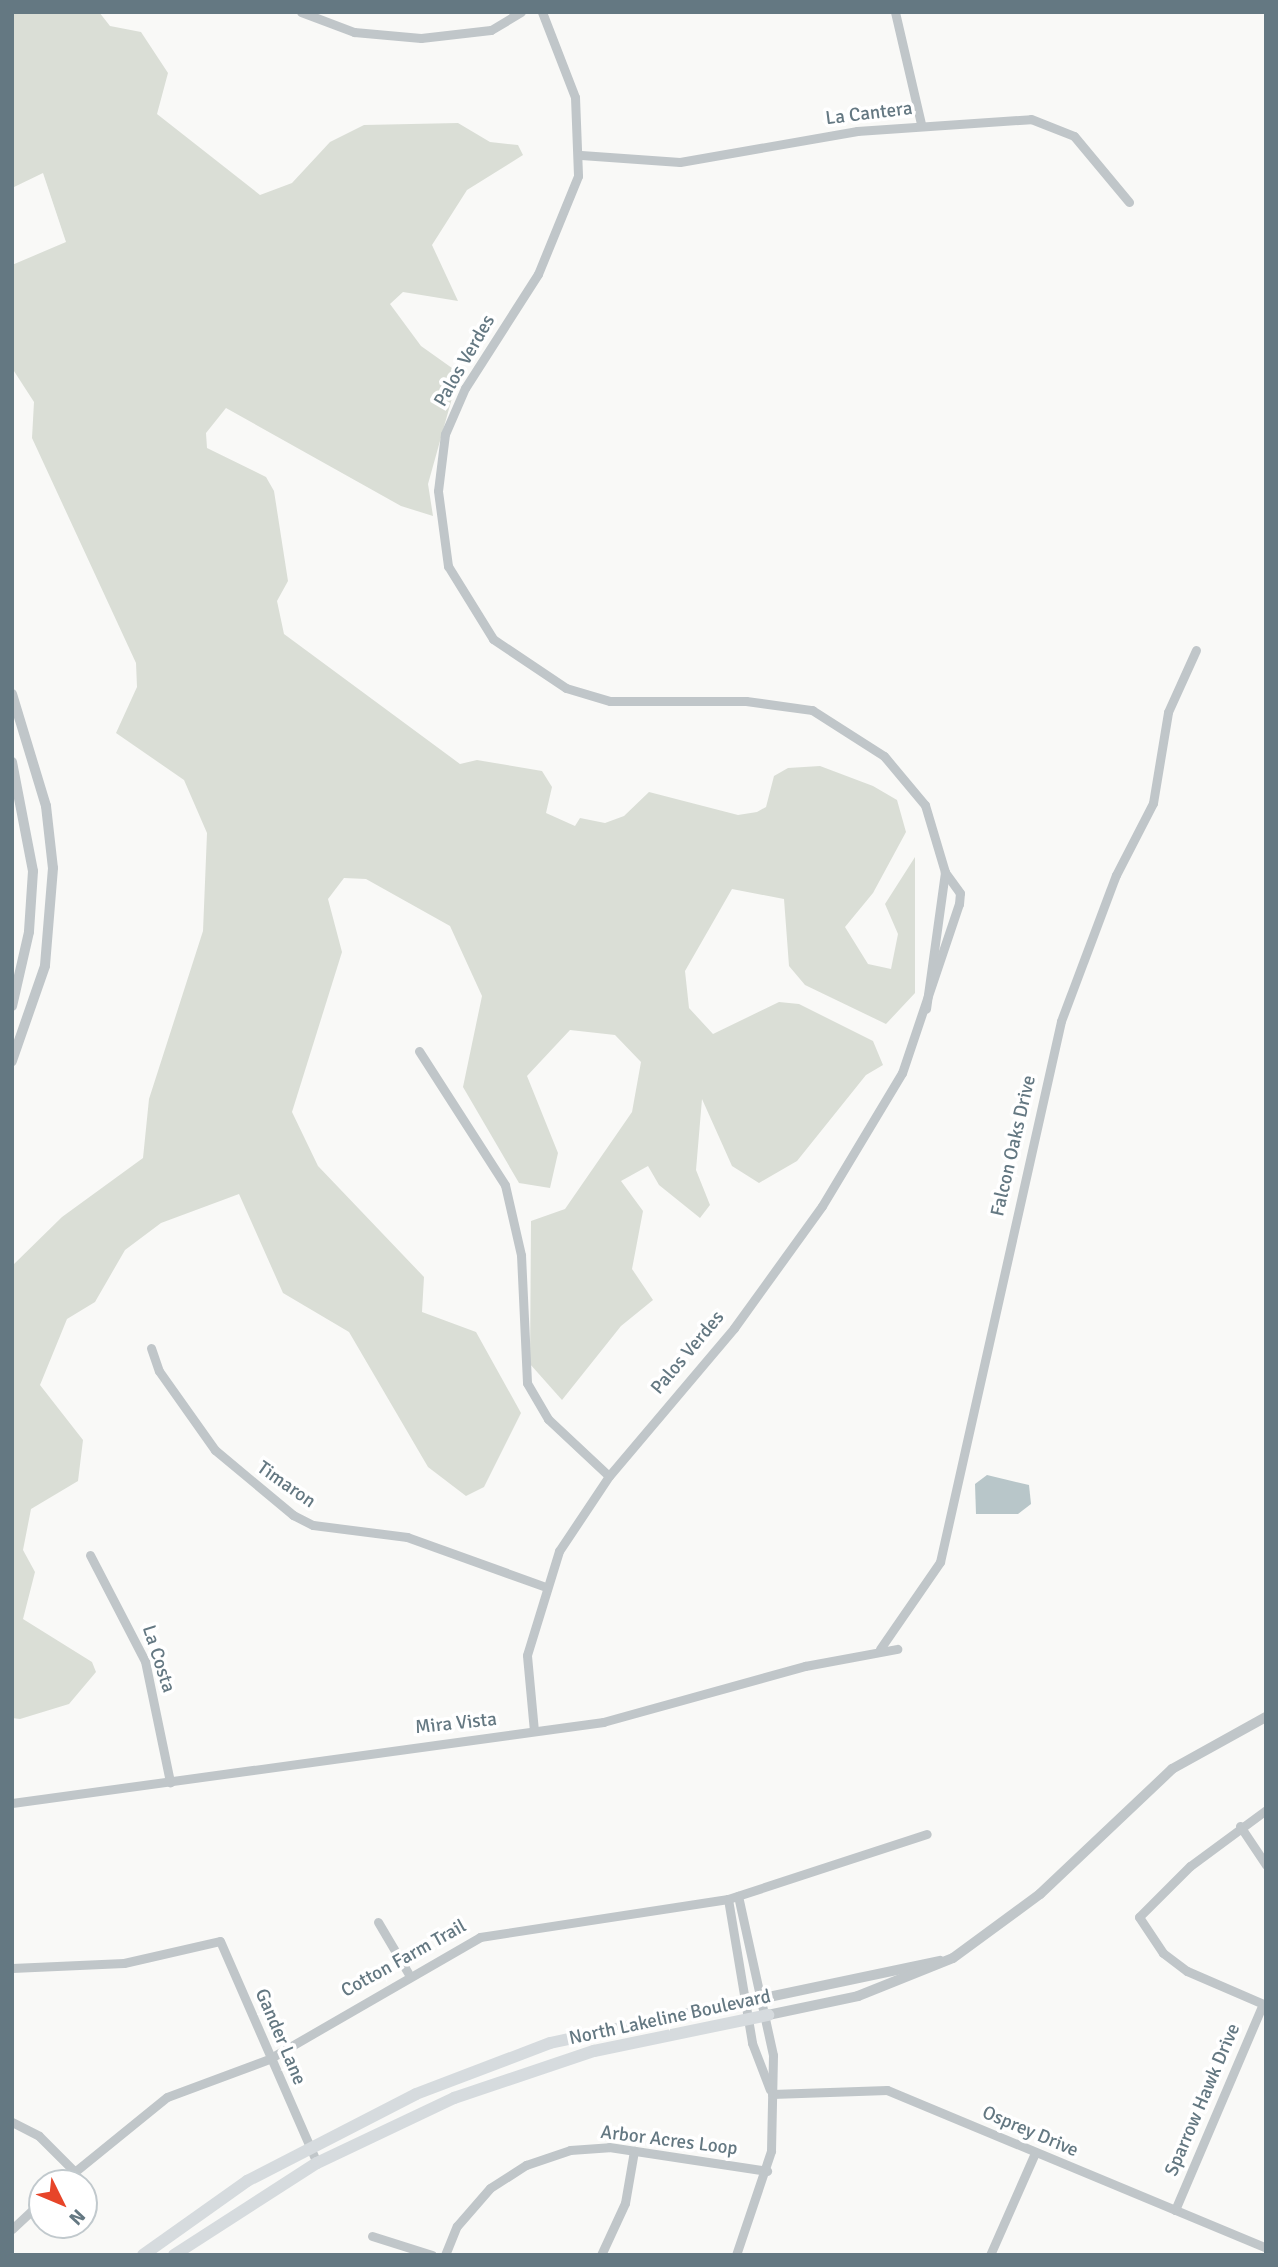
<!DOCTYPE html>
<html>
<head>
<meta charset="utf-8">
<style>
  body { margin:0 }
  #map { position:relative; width:1278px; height:2267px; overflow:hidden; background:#f9f9f7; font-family:Signika,sans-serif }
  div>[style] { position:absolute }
  .green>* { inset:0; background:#daded6 }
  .water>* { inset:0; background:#b8c6c9 }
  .minor>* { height:9px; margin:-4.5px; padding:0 4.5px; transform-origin:4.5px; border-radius:4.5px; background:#c0c6c9 }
  .tertiary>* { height:10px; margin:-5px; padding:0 5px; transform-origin:5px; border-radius:5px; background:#c0c6c9 }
  .secondary>* { height:12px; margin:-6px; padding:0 6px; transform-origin:6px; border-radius:6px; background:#d6dbde }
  span { translate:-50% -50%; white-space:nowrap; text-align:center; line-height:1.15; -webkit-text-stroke:7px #fff; paint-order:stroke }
  .street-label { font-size:19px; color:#647882 }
  .frame { position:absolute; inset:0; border:14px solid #647882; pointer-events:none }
  .north { position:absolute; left:28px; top:2169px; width:70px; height:70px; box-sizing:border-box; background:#fff; border:2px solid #c1c9cd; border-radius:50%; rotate:133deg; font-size:19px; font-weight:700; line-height:28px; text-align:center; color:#647882 }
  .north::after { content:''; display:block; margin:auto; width:24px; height:32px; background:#e74529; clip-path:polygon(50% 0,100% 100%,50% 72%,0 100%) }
</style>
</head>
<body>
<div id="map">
  <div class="green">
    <i style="clip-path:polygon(12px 12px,99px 12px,110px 26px,141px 32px,168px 73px,157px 114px,260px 195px,292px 183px,330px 142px,364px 125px,458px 123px,490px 142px,518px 145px,523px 155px,467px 190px,432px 245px,458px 301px,403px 292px,390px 304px,421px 346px,459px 373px,428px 484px,433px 516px,401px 506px,226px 408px,206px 433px,207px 448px,266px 477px,274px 491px,288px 581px,277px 601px,284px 634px,460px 764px,477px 760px,542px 771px,552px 787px,546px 813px,575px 826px,580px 818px,605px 823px,624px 816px,649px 792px,738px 815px,757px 812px,766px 807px,774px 776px,788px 768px,820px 766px,873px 786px,897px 800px,906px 832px,873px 893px,845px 927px,868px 964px,891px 969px,898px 934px,885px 904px,915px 857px,915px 993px,886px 1024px,805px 985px,789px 966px,784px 899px,732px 889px,685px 971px,689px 1008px,713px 1034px,779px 1002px,799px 1004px,873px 1041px,883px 1065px,866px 1075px,797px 1161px,759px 1183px,732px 1166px,702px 1099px,696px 1170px,710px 1205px,700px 1218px,659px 1185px,648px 1166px,621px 1181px,643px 1211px,632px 1269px,653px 1300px,621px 1326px,562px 1400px,530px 1364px,531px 1221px,565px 1209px,632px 1112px,641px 1062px,615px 1035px,570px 1030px,527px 1076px,558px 1153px,550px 1188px,519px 1183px,463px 1087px,482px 996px,450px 926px,366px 879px,344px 878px,328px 899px,342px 952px,292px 1112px,318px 1166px,424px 1277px,422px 1312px,476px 1332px,521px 1413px,484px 1487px,466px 1496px,428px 1467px,349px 1332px,283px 1293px,239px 1194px,161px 1223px,125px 1250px,95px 1302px,67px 1319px,40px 1385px,83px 1440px,78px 1481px,31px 1509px,23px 1550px,35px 1572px,23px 1619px,92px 1662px,96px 1672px,69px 1704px,20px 1719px,12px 1718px,12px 1266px,62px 1217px,143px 1158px,149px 1099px,203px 931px,207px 833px,184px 780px,116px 733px,137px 687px,136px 663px,32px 438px,34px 402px,12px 368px,12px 265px,66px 242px,43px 173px,12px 188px)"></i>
  </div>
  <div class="water">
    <i style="clip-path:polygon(987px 1475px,1029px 1485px,1031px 1504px,1018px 1514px,976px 1514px,975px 1484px)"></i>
  </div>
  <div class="minor">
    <i style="left:301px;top:12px;width:57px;rotate:20.7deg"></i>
    <i style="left:354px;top:32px;width:67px;rotate:5.1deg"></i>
    <i style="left:421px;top:38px;width:70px;rotate:-6.5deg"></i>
    <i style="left:491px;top:30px;width:35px;rotate:-31deg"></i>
    <i style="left:542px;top:12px;width:91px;rotate:68.8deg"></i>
    <i style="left:575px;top:97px;width:79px;rotate:87.8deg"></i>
    <i style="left:578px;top:176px;width:106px;rotate:112.2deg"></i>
    <i style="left:538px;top:274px;width:135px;rotate:122.6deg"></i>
    <i style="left:465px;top:388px;width:50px;rotate:113.5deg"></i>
    <i style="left:445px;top:434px;width:57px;rotate:97deg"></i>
    <i style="left:438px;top:491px;width:76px;rotate:82.4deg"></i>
    <i style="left:448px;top:566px;width:86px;rotate:58.3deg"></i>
    <i style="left:493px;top:639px;width:88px;rotate:33.9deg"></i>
    <i style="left:566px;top:688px;width:46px;rotate:16.5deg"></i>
    <i style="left:610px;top:701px;width:136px"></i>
    <i style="left:746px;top:701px;width:67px;rotate:7.8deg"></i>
    <i style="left:812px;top:710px;width:85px;rotate:32.6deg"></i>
    <i style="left:884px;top:756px;width:64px;rotate:50.1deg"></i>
    <i style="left:925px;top:805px;width:70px;rotate:73.4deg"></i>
    <i style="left:945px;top:872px;width:138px;rotate:97.9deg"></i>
    <i style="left:895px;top:12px;width:115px;rotate:76.9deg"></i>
    <i style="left:581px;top:155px;width:99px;rotate:4deg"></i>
    <i style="left:680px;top:162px;width:180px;rotate:-9.9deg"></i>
    <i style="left:857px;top:131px;width:174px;rotate:-3.9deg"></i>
    <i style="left:1031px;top:119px;width:46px;rotate:21.6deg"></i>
    <i style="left:1074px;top:136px;width:86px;rotate:50.2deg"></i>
    <i style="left:419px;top:1051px;width:159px;rotate:57.3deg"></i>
    <i style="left:505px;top:1185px;width:72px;rotate:77.1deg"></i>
    <i style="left:521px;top:1255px;width:128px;rotate:87.3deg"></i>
    <i style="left:527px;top:1383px;width:42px;rotate:59.7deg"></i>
    <i style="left:548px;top:1419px;width:83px;rotate:43.1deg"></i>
    <i style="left:151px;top:1348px;width:24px;rotate:71deg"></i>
    <i style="left:159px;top:1371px;width:97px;rotate:54.7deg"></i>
    <i style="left:215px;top:1450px;width:102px;rotate:39.8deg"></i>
    <i style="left:293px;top:1515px;width:22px;rotate:27deg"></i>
    <i style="left:313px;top:1525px;width:95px;rotate:7.3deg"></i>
    <i style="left:407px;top:1537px;width:145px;rotate:19.8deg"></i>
    <i style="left:90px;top:1555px;width:119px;rotate:62.6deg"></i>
    <i style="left:145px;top:1661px;width:124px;rotate:78.3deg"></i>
    <i style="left:880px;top:1649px;width:106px;rotate:-55.4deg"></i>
    <i style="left:940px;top:1562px;width:554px;rotate:-77.39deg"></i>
    <i style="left:1061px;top:1021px;width:156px;rotate:-69.4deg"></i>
    <i style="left:1116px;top:875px;width:81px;rotate:-62.8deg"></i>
    <i style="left:1153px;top:803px;width:92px;rotate:-80.6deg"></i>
    <i style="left:1168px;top:712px;width:68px;rotate:-65.7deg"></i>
    <i style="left:534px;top:1731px;width:76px;rotate:-95.3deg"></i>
    <i style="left:527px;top:1655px;width:109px;rotate:-72.9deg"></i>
    <i style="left:559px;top:1551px;width:90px;rotate:-56.3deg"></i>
    <i style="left:609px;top:1476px;width:194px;rotate:-49.8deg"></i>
    <i style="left:734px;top:1328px;width:150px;rotate:-54.2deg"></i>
    <i style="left:822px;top:1206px;width:155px;rotate:-59deg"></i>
    <i style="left:902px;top:1073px;width:178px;rotate:-71.4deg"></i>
    <i style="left:959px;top:904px;width:11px;rotate:-85deg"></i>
    <i style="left:960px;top:893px;width:26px;rotate:-126deg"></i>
    <i style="left:12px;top:1803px;width:597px;rotate:-7.8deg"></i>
    <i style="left:603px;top:1722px;width:210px;rotate:-15.5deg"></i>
    <i style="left:805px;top:1666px;width:94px;rotate:-10.5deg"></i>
    <i style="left:1266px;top:1810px;width:94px;rotate:143.6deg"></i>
    <i style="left:1190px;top:1866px;width:72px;rotate:135deg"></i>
    <i style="left:1139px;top:1917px;width:43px;rotate:56.3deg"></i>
    <i style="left:1163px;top:1953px;width:30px;rotate:37deg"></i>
    <i style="left:1187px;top:1971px;width:86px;rotate:23.3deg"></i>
    <i style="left:1240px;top:1826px;width:47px;rotate:56.3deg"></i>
    <i style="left:728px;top:1899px;width:146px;rotate:80.5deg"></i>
    <i style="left:752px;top:2043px;width:50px;rotate:69deg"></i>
    <i style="left:378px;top:1922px;width:59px;rotate:59.5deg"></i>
    <i style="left:12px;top:1968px;width:112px;rotate:-2.6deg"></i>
    <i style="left:124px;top:1963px;width:98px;rotate:-12.9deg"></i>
    <i style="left:220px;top:1941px;width:242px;rotate:66.4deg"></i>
    <i style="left:772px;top:2094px;width:115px;rotate:-2deg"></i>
    <i style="left:887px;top:2090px;width:411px;rotate:22.6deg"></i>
    <i style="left:12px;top:2122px;width:30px;rotate:27deg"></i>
    <i style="left:39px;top:2136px;width:49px;rotate:45deg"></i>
    <i style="left:61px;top:2183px;width:136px;rotate:-39.1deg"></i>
    <i style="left:167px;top:2097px;width:109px;rotate:-20.4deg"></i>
    <i style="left:269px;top:2059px;width:244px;rotate:-30deg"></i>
    <i style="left:480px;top:1937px;width:251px;rotate:-8.7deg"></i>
    <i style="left:728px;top:1899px;width:209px;rotate:-18.1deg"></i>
    <i style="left:1175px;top:2210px;width:224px;rotate:-66.9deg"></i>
    <i style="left:12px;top:2229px;width:41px;rotate:-43deg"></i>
    <i style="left:372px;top:2236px;width:63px;rotate:17.6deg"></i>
    <i style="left:445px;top:2255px;width:31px;rotate:-68deg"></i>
    <i style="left:457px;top:2226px;width:50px;rotate:-49deg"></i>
    <i style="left:490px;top:2188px;width:43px;rotate:-32.6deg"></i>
    <i style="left:526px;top:2165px;width:46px;rotate:-18.8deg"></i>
    <i style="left:570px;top:2150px;width:39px;rotate:-4deg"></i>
    <i style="left:609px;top:2147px;width:160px;rotate:8.6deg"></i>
    <i style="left:601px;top:2255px;width:57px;rotate:-65.2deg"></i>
    <i style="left:625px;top:2203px;width:53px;rotate:-80.2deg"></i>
    <i style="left:736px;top:2255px;width:110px;rotate:-71.4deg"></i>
    <i style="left:771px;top:2151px;width:96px;rotate:-88.8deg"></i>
    <i style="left:773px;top:2055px;width:163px;rotate:-102.4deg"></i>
    <i style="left:990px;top:2255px;width:111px;rotate:-66.2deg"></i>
  </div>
  <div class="tertiary">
    <i style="left:12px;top:694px;width:117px;rotate:73.1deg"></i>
    <i style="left:46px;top:806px;width:62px;rotate:83.6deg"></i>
    <i style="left:53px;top:868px;width:98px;rotate:94.7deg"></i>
    <i style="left:45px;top:966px;width:101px;rotate:109.2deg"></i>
    <i style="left:12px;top:762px;width:111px;rotate:79.1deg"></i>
    <i style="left:33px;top:871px;width:61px;rotate:93.8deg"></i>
    <i style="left:29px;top:932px;width:76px;rotate:102.9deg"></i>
    <i style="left:764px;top:1998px;width:180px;rotate:-11.9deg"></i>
    <i style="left:768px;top:2015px;width:92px;rotate:-11.9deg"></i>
    <i style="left:858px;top:1996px;width:102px;rotate:-21.8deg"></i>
    <i style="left:953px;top:1958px;width:108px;rotate:-36.3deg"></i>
    <i style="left:1040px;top:1894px;width:182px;rotate:-43.4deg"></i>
    <i style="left:1172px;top:1769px;width:107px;rotate:-29deg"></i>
  </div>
  <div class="secondary">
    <i style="left:143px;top:2255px;width:128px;rotate:-35.4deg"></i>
    <i style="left:247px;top:2181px;width:190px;rotate:-27.2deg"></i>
    <i style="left:416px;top:2094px;width:143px;rotate:-20.8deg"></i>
    <i style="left:550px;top:2043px;width:219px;rotate:-11.9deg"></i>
    <i style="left:174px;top:2255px;width:170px;rotate:-32.8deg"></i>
    <i style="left:317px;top:2163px;width:152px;rotate:-25.4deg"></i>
    <i style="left:454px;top:2098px;width:148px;rotate:-18.6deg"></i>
    <i style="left:594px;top:2051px;width:178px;rotate:-11.7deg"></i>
  </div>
  <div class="street-label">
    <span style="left:869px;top:114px;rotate:-7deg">La Cantera</span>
    <span style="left:465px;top:361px;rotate:-60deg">Palos Verdes</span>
    <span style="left:1014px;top:1146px;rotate:-77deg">Falcon Oaks Drive</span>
    <span style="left:688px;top:1353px;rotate:-50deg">Palos Verdes</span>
    <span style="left:286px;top:1485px;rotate:35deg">Timaron</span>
    <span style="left:158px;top:1659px;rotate:72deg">La Costa</span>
    <span style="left:456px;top:1724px;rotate:-6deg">Mira Vista</span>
    <span style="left:404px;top:1959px;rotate:-29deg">Cotton Farm Trail</span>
    <span style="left:670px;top:2018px;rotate:-12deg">North Lakeline Boulevard</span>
    <span style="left:280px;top:2037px;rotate:67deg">Gander Lane</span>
    <span style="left:1203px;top:2100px;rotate:-67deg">Sparrow Hawk Drive</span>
    <span style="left:1030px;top:2132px;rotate:23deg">Osprey Drive</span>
    <span style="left:669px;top:2141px;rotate:7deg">Arbor Acres Loop</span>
  </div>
  <div class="frame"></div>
  <div class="north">N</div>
</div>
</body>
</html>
